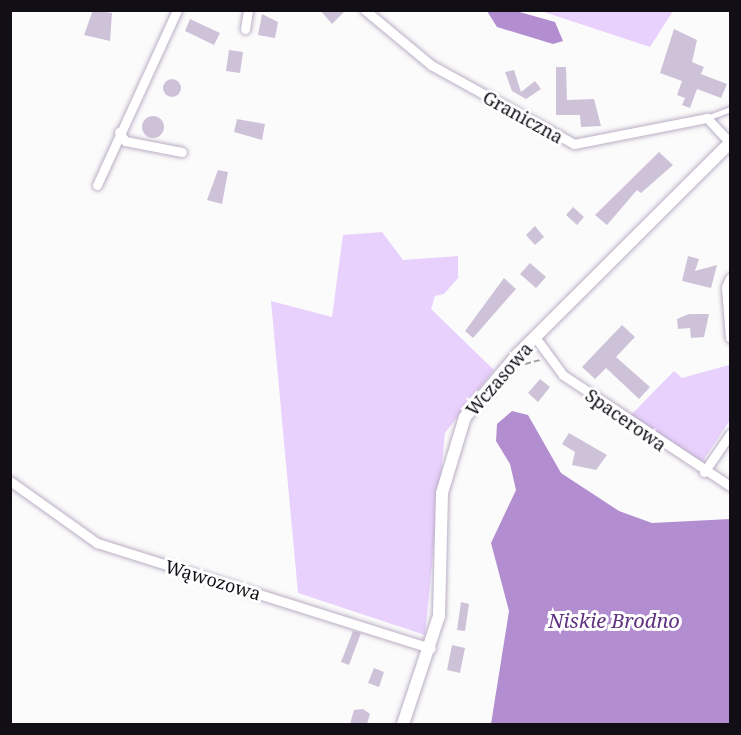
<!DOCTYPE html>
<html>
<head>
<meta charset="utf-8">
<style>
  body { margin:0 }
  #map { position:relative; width:741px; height:735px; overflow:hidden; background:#fbfbfb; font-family:"Noto Serif",serif }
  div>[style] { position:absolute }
  .green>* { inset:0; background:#e9d1fe }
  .water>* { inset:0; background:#b28ed0 }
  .building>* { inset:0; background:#cec2d9 }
  .round { border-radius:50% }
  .path>* { height:1.5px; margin-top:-0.75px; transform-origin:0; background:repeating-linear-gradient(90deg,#a2a0a3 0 6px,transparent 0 9px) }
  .roads { filter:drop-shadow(0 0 2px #baaec5) drop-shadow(0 0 2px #baaec5) }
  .service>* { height:4.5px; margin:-2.25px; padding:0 2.25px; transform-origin:2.25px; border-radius:2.25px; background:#fff }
  .minor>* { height:9px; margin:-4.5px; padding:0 4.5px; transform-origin:4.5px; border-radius:4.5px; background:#fff }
  .tertiary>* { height:12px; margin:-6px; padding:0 6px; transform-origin:6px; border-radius:6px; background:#fff }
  span { translate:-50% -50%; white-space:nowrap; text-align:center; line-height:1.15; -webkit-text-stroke:6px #fff; paint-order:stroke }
  .street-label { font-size:18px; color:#120e16 }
  .water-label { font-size:20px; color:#603280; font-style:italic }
  .frame { position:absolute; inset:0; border:12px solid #120e16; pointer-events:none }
</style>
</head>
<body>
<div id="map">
  <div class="green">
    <i style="clip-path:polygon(541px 11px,673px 11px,650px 47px)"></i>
    <i style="clip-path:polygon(382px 232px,403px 260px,458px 256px,458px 278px,444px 294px,435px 296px,431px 309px,494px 370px,445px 433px,425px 635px,298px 593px,271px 301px,332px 317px,343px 235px)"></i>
    <i style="clip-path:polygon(729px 365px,730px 420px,702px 462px,630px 416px,674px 371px,682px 378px)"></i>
  </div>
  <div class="water">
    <i style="clip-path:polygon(487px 11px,516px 11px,555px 22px,563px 41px,553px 44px,497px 27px)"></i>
    <i style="clip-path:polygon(512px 411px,528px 415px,561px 473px,619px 511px,652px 523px,730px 519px,730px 724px,491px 724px,509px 611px,491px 543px,516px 490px,510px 464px,496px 441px,497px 424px)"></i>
  </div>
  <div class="building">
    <i style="clip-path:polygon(93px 10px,112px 13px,110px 41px,84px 35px)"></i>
    <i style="clip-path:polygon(320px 10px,346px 10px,332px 24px)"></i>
    <i style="clip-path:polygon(262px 14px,278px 22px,275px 38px,258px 35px)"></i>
    <i style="clip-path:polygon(190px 19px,220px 33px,214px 45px,185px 31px)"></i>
    <i style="clip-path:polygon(674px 29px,697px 40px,692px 62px,704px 67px,701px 74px,727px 84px,721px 98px,697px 89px,690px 108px,682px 105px,685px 98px,677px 95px,682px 81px,660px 73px)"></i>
    <i style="clip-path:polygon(229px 50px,243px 52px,240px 73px,226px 71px)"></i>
    <i style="clip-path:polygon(556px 67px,566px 67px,567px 100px,594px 99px,601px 126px,581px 127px,580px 115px,556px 115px)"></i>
    <i style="clip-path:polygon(514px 70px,521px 92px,535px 81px,541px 89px,526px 99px,512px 91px,505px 72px)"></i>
    <i class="round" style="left:163px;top:79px;width:18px;height:18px"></i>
    <i class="round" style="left:142px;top:116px;width:22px;height:22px"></i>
    <i style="clip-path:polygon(237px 119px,265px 124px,262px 140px,234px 132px)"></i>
    <i style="clip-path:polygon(659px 152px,673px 165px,641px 193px,637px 190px,607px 225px,595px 215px)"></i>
    <i style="clip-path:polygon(218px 170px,228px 172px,222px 204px,207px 200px)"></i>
    <i style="clip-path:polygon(573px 207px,584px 217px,577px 225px,566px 215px)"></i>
    <i style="clip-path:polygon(535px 226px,544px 237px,535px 245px,526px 235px)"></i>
    <i style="clip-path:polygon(688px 256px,699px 259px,695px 271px,717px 265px,711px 288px,682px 281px)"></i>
    <i style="clip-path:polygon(530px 263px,546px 277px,536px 288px,520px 274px)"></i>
    <i style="clip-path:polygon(504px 278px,516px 289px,473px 338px,465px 331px)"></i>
    <i style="clip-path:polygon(689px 314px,709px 314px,704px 337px,691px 338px,690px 328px,678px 329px,677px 319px)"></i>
    <i style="clip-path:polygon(622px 325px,635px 337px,616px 357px,650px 387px,639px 399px,606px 368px,595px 379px,582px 367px)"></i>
    <i style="clip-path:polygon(540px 379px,550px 387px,538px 402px,528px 393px)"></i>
    <i style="clip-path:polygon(569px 433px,607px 455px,596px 470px,572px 465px,575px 452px,562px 444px)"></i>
    <i style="clip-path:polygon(461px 602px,469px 604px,465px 631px,457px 630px)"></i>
    <i style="clip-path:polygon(353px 631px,361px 633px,349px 665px,341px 662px)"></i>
    <i style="clip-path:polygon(452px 645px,465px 648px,460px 673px,447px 670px)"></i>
    <i style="clip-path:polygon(374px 668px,384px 672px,379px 687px,368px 683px)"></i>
    <i style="clip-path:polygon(363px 709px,370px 714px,367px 724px,350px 724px,354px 710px)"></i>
  </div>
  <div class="path">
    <i style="left:525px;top:364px;width:16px;rotate:-15deg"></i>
  </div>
  <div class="roads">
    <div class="service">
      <i style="left:707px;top:118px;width:25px;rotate:-21deg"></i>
    </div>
    <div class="minor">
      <i style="left:365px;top:10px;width:86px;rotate:39.8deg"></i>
      <i style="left:431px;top:65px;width:163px;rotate:28.9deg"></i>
      <i style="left:574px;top:144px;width:136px;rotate:-11.1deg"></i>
      <i style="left:707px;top:118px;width:34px;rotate:47deg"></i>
      <i style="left:245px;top:29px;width:19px;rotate:-81deg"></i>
      <i style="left:119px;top:132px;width:11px;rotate:56deg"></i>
      <i style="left:125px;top:141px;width:58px;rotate:10.9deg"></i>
      <i style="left:97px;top:185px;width:192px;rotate:-65.4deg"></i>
      <i style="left:730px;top:278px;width:10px;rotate:114deg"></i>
      <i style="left:726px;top:287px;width:51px;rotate:85.5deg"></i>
      <i style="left:535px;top:337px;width:47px;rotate:53.6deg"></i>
      <i style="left:563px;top:375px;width:201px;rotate:33.6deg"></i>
      <i style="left:704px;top:472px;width:46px;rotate:-55.6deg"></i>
      <i style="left:10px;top:481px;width:107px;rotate:35.5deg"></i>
      <i style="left:97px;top:543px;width:350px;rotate:17.5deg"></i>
    </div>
    <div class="tertiary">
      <i style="left:403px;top:724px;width:114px;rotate:-71.6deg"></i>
      <i style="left:439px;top:616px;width:123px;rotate:-88.6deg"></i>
      <i style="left:442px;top:493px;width:79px;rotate:-73.2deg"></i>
      <i style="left:465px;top:417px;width:82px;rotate:-49.9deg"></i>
      <i style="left:518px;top:354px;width:299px;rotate:-44.9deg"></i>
    </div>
  </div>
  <div class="street-label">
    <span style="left:523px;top:117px;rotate:29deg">Graniczna</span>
    <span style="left:499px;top:379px;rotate:-49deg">Wczasowa</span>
    <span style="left:626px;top:420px;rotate:35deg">Spacerowa</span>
    <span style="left:213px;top:580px;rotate:17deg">Wąwozowa</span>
  </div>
  <div class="water-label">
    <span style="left:614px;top:620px">Niskie Brodno</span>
  </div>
  <div class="frame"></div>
</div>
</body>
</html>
